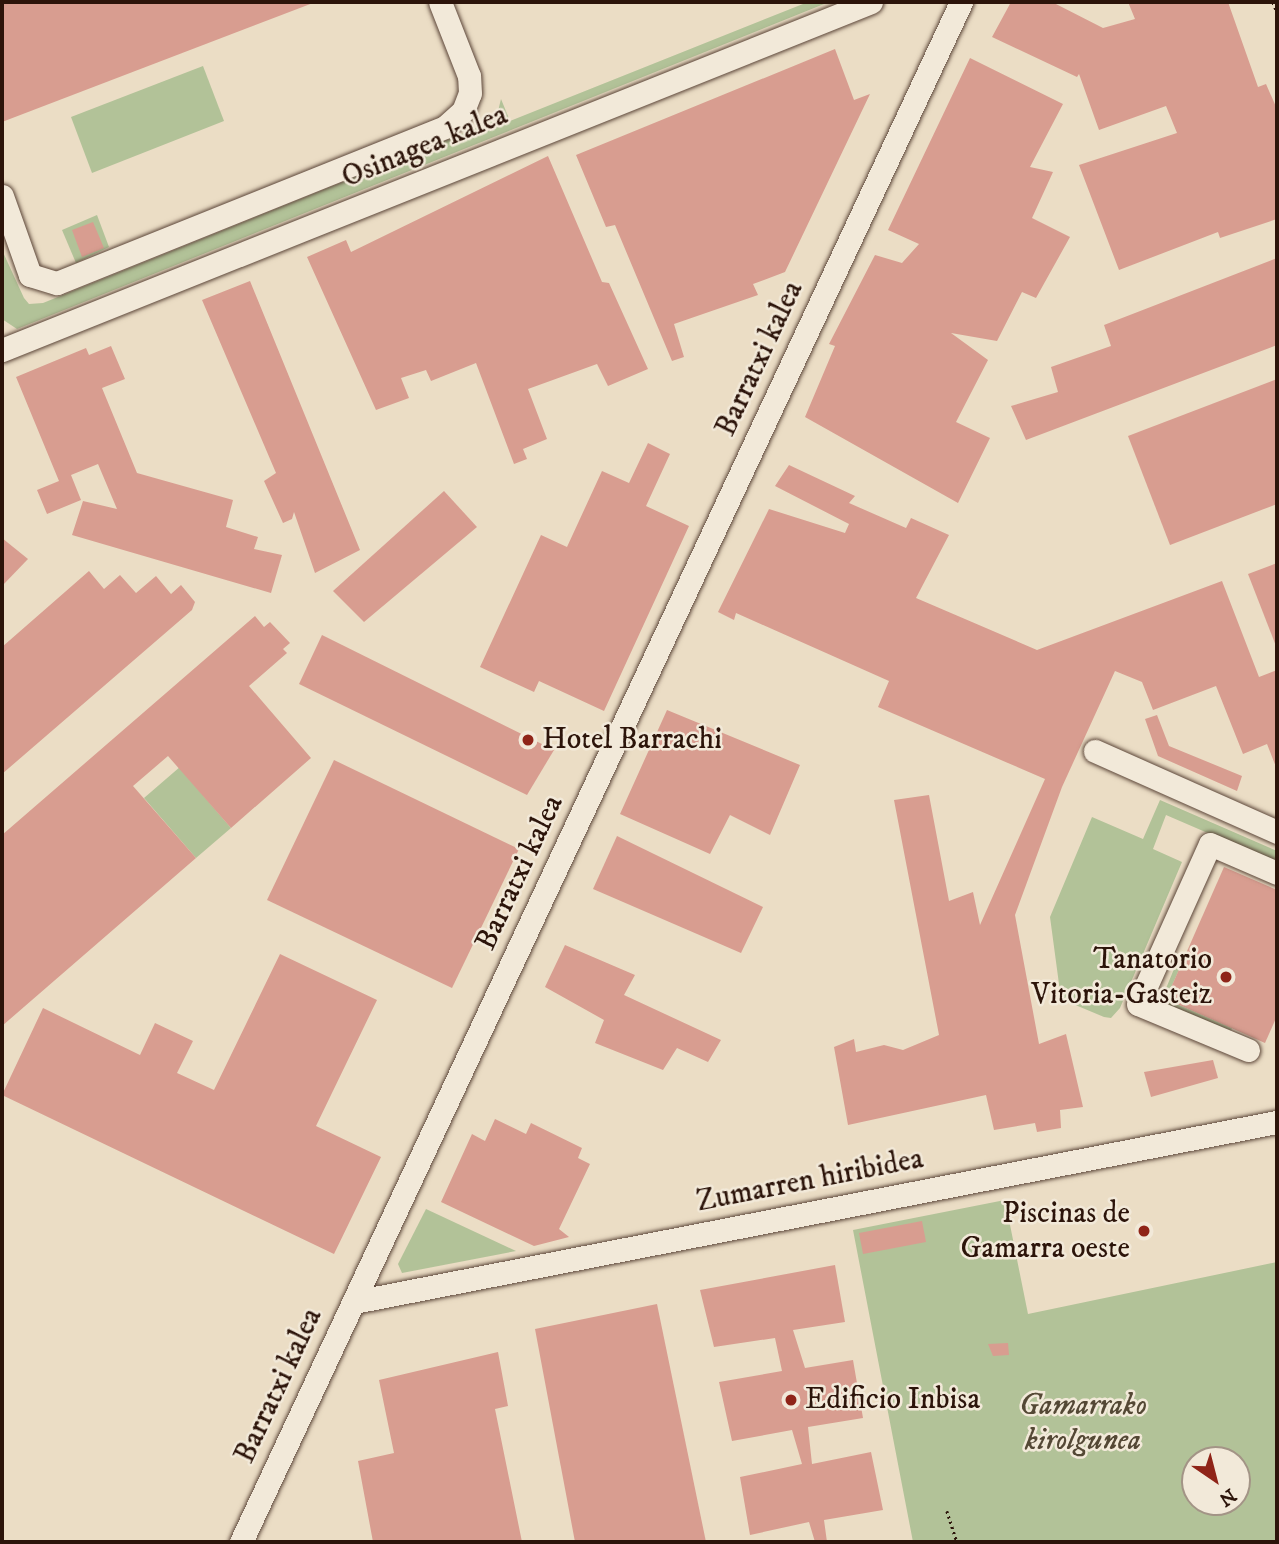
<!DOCTYPE html>
<html>
<head>
<meta charset="utf-8">
<style>
  body { margin:0 }
  #map { position:relative; width:1279px; height:1544px; overflow:hidden; background:#ebddc5; font-family:"IM FELL DW Pica",serif }
  div>[style] { position:absolute }
  .green>* { inset:0; background:#b2c298 }
  .building>* { inset:0; background:#d89d90 }
  .path>* { height:2.5px; margin-top:-1.25px; transform-origin:0; background:repeating-linear-gradient(90deg,#2c140a 0 2px,transparent 0 5.5px) }
  .roads { filter:drop-shadow(0 0 2px #5c4639) drop-shadow(0 0 2px #5c4639) }
  .minor>* { height:23px; margin:-11.5px; padding:0 11.5px; transform-origin:11.5px; border-radius:11.5px; background:#f2e9d9 }
  .dots>* { width:19px; height:19px; translate:-50% -50%; box-sizing:border-box; border:4px solid #f2e9d9; border-radius:50% }
  span { translate:-50% -50%; white-space:nowrap; text-align:center; line-height:1.15; -webkit-text-stroke:5px #f2e9d9; paint-order:stroke }
  .street-label { font-size:30px; color:#2c140a }
  .poi-label { font-size:30px; color:#2c140a }
  .left { translate:0 -50%; text-align:left }
  .right { translate:-100% -50%; text-align:right }
  .park-label { font-size:30px; color:#544835; font-style:italic }
  .frame { position:absolute; inset:0; border:4px solid #2c140a; pointer-events:none }
  .north { position:absolute; left:1181px; top:1446px; width:70px; height:70px; box-sizing:border-box; background:#f2e9d9; border:2px solid #a39486; border-radius:50%; rotate:145deg; font-size:19px; font-weight:700; line-height:28px; text-align:center; color:#2c140a }
  .north::after { content:''; display:block; margin:auto; width:24px; height:32px; background:#8f2418; clip-path:polygon(50% 0,100% 100%,50% 72%,0 100%) }
</style>
</head>
<body>
<div id="map">
  <div class="green">
    <i style="clip-path:polygon(808px 2px,829px 2px,17px 329px,2px 319px,2px 250px,24px 298px,29px 304px,43px 303px,479px 127px,498px 111px,501px 99px,510px 121px)"></i>
    <i style="clip-path:polygon(203px 66px,224px 121px,92px 173px,71px 117px)"></i>
    <i style="clip-path:polygon(97px 215px,109px 247px,76px 263px,62px 230px)"></i>
    <i style="clip-path:polygon(232px 722px,184px 773px,231px 828px,196px 858px,144px 798px)"></i>
    <i style="clip-path:polygon(1160px 800px,1277px 851px,1277px 863px,1166px 815px,1153px 849px,1182px 862px,1120px 1008px,1111px 1018px,1104px 1017px,1061px 999px,1050px 917px,1092px 817px,1143px 839px)"></i>
    <i style="clip-path:polygon(1181px 952px,1186px 954px,1166px 999px,1232px 1028px,1230px 1033px,1160px 1003px)"></i>
    <i style="clip-path:polygon(evenodd,1005px 1200px,1028px 1314px,1277px 1262px,1277px 1542px,913px 1542px,853px 1230px,1005px 1200px,1195px 1460px,1237px 1460px,1237px 1502px,1195px 1502px,1195px 1460px)"></i>
    <i style="clip-path:polygon(426px 1209px,516px 1251px,402px 1273px,398px 1264px)"></i>
  </div>
  <div class="building">
    <i style="clip-path:polygon(2px 2px,313px 2px,313px 3px,2px 122px)"></i>
    <i style="clip-path:polygon(1011px 2px,1052px 2px,1103px 28px,1135px 19px,1128px 2px,1228px 2px,1258px 87px,1266px 84px,1277px 109px,1277px 219px,1220px 238px,1218px 232px,1119px 270px,1079px 165px,1177px 133px,1166px 106px,1099px 130px,1079px 74px,1077px 77px,992px 37px)"></i>
    <i style="clip-path:polygon(835px 49px,854px 100px,870px 94px,785px 272px,753px 284px,758px 295px,674px 324px,684px 357px,672px 361px,615px 225px,606px 227px,576px 155px)"></i>
    <i style="clip-path:polygon(970px 58px,1063px 104px,1030px 167px,1053px 172px,1032px 218px,1070px 237px,1036px 298px,1022px 292px,997px 341px,951px 333px,988px 360px,956px 422px,990px 438px,958px 503px,805px 417px,835px 346px,829px 344px,875px 255px,902px 263px,919px 244px,888px 230px)"></i>
    <i style="clip-path:polygon(548px 156px,602px 282px,609px 283px,648px 369px,608px 386px,597px 364px,528px 389px,547px 439px,523px 449px,527px 459px,514px 464px,476px 363px,431px 381px,426px 370px,401px 378px,409px 398px,376px 410px,307px 257px,346px 240px,351px 252px)"></i>
    <i style="clip-path:polygon(93px 222px,104px 248px,82px 257px,72px 230px)"></i>
    <i style="clip-path:polygon(1277px 258px,1277px 345px,1026px 440px,1011px 406px,1058px 392px,1051px 367px,1111px 346px,1104px 325px)"></i>
    <i style="clip-path:polygon(250px 281px,360px 550px,315px 573px,294px 512px,292px 519px,283px 523px,264px 481px,276px 473px,202px 300px)"></i>
    <i style="clip-path:polygon(111px 346px,125px 379px,102px 388px,137px 473px,233px 500px,226px 527px,258px 537px,254px 549px,282px 555px,271px 593px,72px 535px,83px 501px,117px 509px,98px 464px,71px 475px,81px 500px,47px 514px,37px 490px,59px 481px,16px 377px,86px 348px,89px 355px)"></i>
    <i style="clip-path:polygon(1277px 379px,1277px 504px,1170px 545px,1128px 436px)"></i>
    <i style="clip-path:polygon(648px 443px,670px 454px,646px 506px,689px 526px,604px 711px,539px 681px,534px 692px,480px 667px,541px 535px,567px 547px,602px 471px,629px 483px)"></i>
    <i style="clip-path:polygon(789px 465px,855px 496px,849px 503px,906px 528px,911px 518px,949px 535px,916px 598px,1037px 650px,1222px 581px,1259px 677px,1277px 670px,1276px 767px,1267px 744px,1243px 754px,1216px 686px,1153px 710px,1142px 682px,1115px 671px,1062px 787px,1015px 915px,1039px 1044px,1066px 1034px,1083px 1107px,1060px 1110px,1061px 1128px,1037px 1132px,1035px 1123px,994px 1130px,986px 1095px,848px 1125px,834px 1047px,854px 1039px,856px 1052px,884px 1045px,903px 1050px,939px 1035px,894px 800px,929px 795px,949px 901px,973px 892px,980px 925px,1045px 779px,878px 707px,889px 681px,736px 613px,734px 620px,718px 612px,769px 509px,845px 533px,849px 524px,775px 486px)"></i>
    <i style="clip-path:polygon(444px 491px,477px 527px,364px 622px,333px 591px)"></i>
    <i style="clip-path:polygon(2px 538px,28px 559px,2px 586px)"></i>
    <i style="clip-path:polygon(1277px 563px,1277px 646px,1276px 646px,1248px 574px)"></i>
    <i style="clip-path:polygon(89px 571px,104px 589px,120px 575px,136px 593px,156px 576px,171px 594px,181px 585px,195px 602px,192px 610px,2px 774px,2px 647px)"></i>
    <i style="clip-path:polygon(255px 616px,264px 627px,270px 622px,290px 643px,283px 649px,287px 653px,249px 686px,311px 758px,231px 828px,168px 756px,133px 786px,196px 858px,2px 1026px,2px 835px)"></i>
    <i style="clip-path:polygon(322px 635px,554px 750px,527px 795px,299px 684px)"></i>
    <i style="clip-path:polygon(667px 710px,800px 765px,770px 835px,730px 815px,710px 854px,620px 814px)"></i>
    <i style="clip-path:polygon(1157px 715px,1169px 746px,1242px 776px,1237px 791px,1158px 756px,1145px 719px)"></i>
    <i style="clip-path:polygon(334px 760px,519px 849px,452px 988px,267px 900px)"></i>
    <i style="clip-path:polygon(617px 836px,763px 907px,741px 953px,593px 889px)"></i>
    <i style="clip-path:polygon(1224px 867px,1277px 890px,1277px 1016px,1265px 1043px,1166px 999px)"></i>
    <i style="clip-path:polygon(565px 945px,635px 975px,624px 995px,721px 1040px,708px 1062px,677px 1048px,663px 1070px,595px 1043px,604px 1020px,545px 987px)"></i>
    <i style="clip-path:polygon(280px 954px,377px 1000px,316px 1126px,381px 1157px,334px 1254px,2px 1095px,43px 1008px,140px 1055px,155px 1023px,193px 1041px,177px 1073px,214px 1090px)"></i>
    <i style="clip-path:polygon(1213px 1060px,1218px 1078px,1151px 1097px,1144px 1072px)"></i>
    <i style="clip-path:polygon(495px 1119px,526px 1134px,531px 1123px,582px 1148px,578px 1158px,590px 1164px,559px 1229px,569px 1237px,534px 1246px,441px 1202px,472px 1134px,485px 1141px)"></i>
    <i style="clip-path:polygon(922px 1221px,926px 1242px,863px 1254px,859px 1233px)"></i>
    <i style="clip-path:polygon(835px 1265px,845px 1322px,793px 1330px,805px 1368px,853px 1360px,863px 1418px,808px 1427px,812px 1464px,871px 1452px,883px 1510px,824px 1520px,827px 1542px,815px 1542px,809px 1522px,750px 1535px,740px 1477px,802px 1464px,792px 1430px,732px 1441px,719px 1382px,782px 1371px,775px 1338px,714px 1347px,700px 1290px)"></i>
    <i style="clip-path:polygon(657px 1304px,706px 1542px,575px 1542px,535px 1329px)"></i>
    <i style="clip-path:polygon(1008px 1343px,1009px 1355px,993px 1356px,988px 1344px)"></i>
    <i style="clip-path:polygon(498px 1352px,508px 1406px,495px 1409px,522px 1542px,373px 1542px,358px 1461px,394px 1453px,379px 1380px)"></i>
  </div>
  <div class="path">
    <i style="left:1273px;top:2px;width:11px;rotate:68deg"></i>
    <i style="left:947px;top:1511px;width:33px;rotate:72deg"></i>
  </div>
  <div class="roads">
    <div class="minor">
      <i style="left:2px;top:196px;width:84px;rotate:70.5deg"></i>
      <i style="left:30px;top:275px;width:28px;rotate:17deg"></i>
      <i style="left:57px;top:283px;width:418px;rotate:-21.9deg"></i>
      <i style="left:445px;top:127px;width:24px;rotate:-42deg"></i>
      <i style="left:463px;top:111px;width:19px;rotate:-69deg"></i>
      <i style="left:470px;top:93px;width:17px;rotate:-93deg"></i>
      <i style="left:469px;top:76px;width:79px;rotate:-111.4deg"></i>
      <i style="left:2px;top:350px;width:936px;rotate:-21.82deg"></i>
      <i style="left:1095px;top:751px;width:199px;rotate:24deg"></i>
      <i style="left:1248px;top:1050px;width:119px;rotate:-157.3deg"></i>
      <i style="left:1138px;top:1004px;width:175px;rotate:-65.8deg"></i>
      <i style="left:1210px;top:844px;width:73px;rotate:23.4deg"></i>
      <i style="left:354px;top:1302px;width:940px;rotate:-11.04deg"></i>
      <i style="left:241px;top:1542px;width:1700px;rotate:-64.94deg"></i>
    </div>
  </div>
  <div class="dots">
    <i style="left:528px;top:740px;background:#8f2418"></i>
    <i style="left:1226px;top:977px;background:#8f2418"></i>
    <i style="left:1144px;top:1231px;background:#8f2418"></i>
    <i style="left:791px;top:1400px;background:#8f2418"></i>
  </div>
  <div class="street-label">
    <span style="left:425px;top:147px;rotate:-22deg">Osinagea kalea</span>
    <span style="left:760px;top:359px;rotate:-65deg">Barratxi kalea</span>
    <span style="left:520px;top:873px;rotate:-65deg">Barratxi kalea</span>
    <span style="left:810px;top:1181px;rotate:-11deg">Zumarren hiribidea</span>
    <span style="left:279px;top:1386px;rotate:-65deg">Barratxi kalea</span>
  </div>
  <div class="poi-label">
    <span class="left" style="left:542px;top:740px">Hotel Barrachi</span>
    <span class="right" style="left:1212px;top:977px">Tanatorio<br>Vitoria-Gasteiz</span>
    <span class="right" style="left:1130px;top:1231px">Piscinas de<br>Gamarra oeste</span>
    <span class="left" style="left:805px;top:1400px">Edificio Inbisa</span>
  </div>
  <div class="park-label">
    <span style="left:1083px;top:1423px">Gamarrako<br>kirolgunea</span>
  </div>
  <div class="frame"></div>
  <div class="north">N</div>
</div>
</body>
</html>
